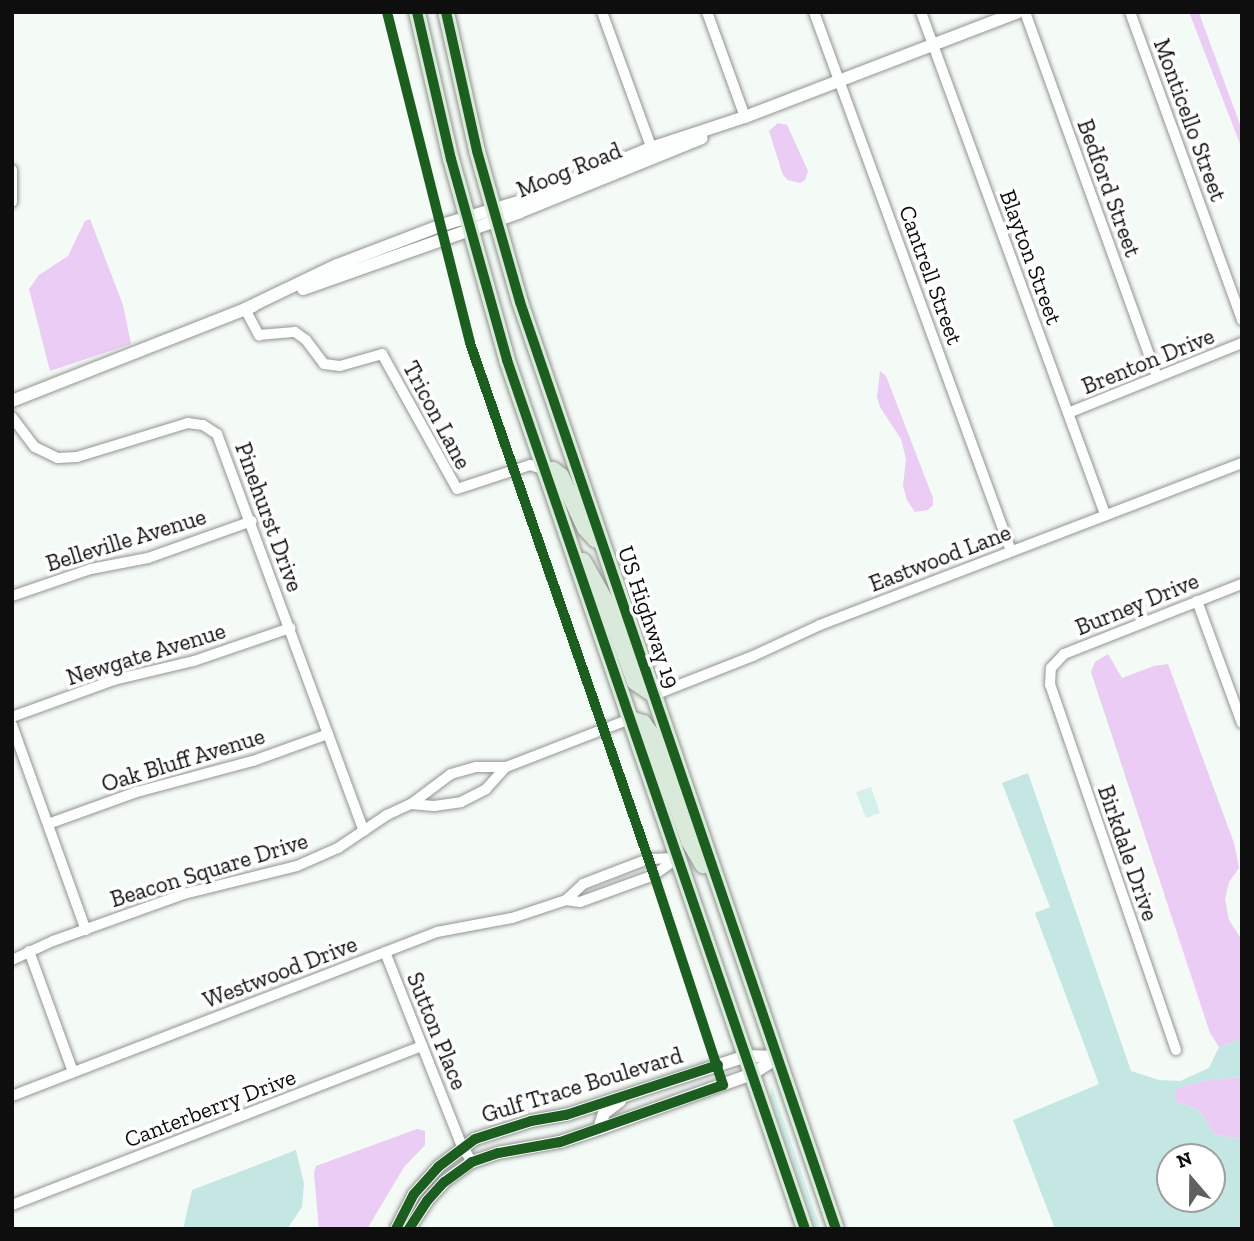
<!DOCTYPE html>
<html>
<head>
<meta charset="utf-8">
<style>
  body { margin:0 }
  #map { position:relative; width:1254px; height:1241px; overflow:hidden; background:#f4faf5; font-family:"Zilla Slab",serif }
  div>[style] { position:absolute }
  .green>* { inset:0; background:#d5f0eb }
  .forest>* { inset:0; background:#c4e7e3 }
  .water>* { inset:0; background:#eaccf4 }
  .roads { filter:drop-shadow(0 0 2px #929492) drop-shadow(0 0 2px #929492) }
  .minor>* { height:10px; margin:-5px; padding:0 5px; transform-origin:5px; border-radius:5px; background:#fdfefe }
  .tertiary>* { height:12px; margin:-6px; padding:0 6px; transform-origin:6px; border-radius:6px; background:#fdfefe }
  .trunk>* { height:16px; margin:-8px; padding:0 8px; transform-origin:8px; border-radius:8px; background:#daeada }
  .cycleway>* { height:10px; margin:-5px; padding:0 5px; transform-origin:5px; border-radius:5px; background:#1b5e20 }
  span { translate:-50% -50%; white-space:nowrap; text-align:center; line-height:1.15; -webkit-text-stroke:7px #fff; paint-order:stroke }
  .street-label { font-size:23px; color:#0e0e0e }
  .frame { position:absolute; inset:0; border:14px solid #0e0e0e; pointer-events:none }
  .north { position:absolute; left:1156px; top:1143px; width:70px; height:70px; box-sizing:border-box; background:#fff; border:2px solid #9f9f9f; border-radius:50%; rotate:340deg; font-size:19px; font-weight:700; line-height:28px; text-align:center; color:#0e0e0e }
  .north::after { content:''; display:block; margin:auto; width:24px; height:32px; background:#5e615f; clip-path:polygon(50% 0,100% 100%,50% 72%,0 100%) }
</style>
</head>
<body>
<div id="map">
  <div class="green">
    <i style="clip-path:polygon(871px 787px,880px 813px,866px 818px,856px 792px)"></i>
    <i style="clip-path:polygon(772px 1087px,821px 1229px,816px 1229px,783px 1134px,770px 1096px)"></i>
  </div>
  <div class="forest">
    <i style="clip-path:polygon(evenodd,1028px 773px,1131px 1071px,1159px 1080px,1180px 1081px,1209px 1068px,1219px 1047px,1242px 1038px,1242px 1077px,1203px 1081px,1176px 1089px,1175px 1101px,1198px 1109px,1215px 1135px,1242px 1139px,1242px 1229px,1055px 1229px,1013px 1120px,1099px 1084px,1035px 913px,1050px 907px,1002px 783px,1028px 773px,1170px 1157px,1212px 1157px,1212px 1199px,1170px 1199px,1170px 1157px)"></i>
    <i style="clip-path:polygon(296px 1150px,304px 1184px,302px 1207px,287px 1229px,183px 1229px,192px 1190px)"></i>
  </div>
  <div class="water">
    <i style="clip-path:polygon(1189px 12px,1199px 13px,1242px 130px,1242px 149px)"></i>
    <i style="clip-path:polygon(778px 123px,787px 125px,808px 171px,805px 180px,800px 183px,788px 180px,783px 175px,769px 131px)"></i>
    <i style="clip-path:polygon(90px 219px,123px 305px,131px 344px,50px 371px,29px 289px,39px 275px,68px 256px,85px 221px)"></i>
    <i style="clip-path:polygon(880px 371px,886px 376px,933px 498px,933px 505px,928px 510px,915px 512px,907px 500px,903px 486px,906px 459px,901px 439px,880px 407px,877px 397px)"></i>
    <i style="clip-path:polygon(1108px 654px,1122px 678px,1154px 666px,1168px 664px,1234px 843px,1239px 868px,1229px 882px,1225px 899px,1229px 920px,1242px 940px,1242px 1038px,1219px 1047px,1210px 1033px,1091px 672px,1095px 662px)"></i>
    <i style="clip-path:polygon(1242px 1077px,1242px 1139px,1215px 1135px,1198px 1109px,1175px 1101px,1175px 1089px,1203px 1081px)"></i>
    <i style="clip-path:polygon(417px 1129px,425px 1131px,425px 1145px,404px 1167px,367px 1229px,319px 1229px,314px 1173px,316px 1166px)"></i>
  </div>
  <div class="roads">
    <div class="minor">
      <i style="left:602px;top:12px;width:152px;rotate:70deg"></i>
      <i style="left:707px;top:12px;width:112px;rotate:70.1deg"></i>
      <i style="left:814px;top:12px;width:574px;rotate:69.92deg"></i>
      <i style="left:921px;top:12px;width:535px;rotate:69.87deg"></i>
      <i style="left:1025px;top:12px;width:388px;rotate:70.1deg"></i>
      <i style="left:1130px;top:12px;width:328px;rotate:70deg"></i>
      <i style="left:12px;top:170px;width:32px;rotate:90deg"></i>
      <i style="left:245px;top:309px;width:30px;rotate:62deg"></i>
      <i style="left:259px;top:335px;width:36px;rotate:-5deg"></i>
      <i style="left:295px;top:332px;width:14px;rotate:36deg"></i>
      <i style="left:306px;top:340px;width:30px;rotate:53deg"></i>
      <i style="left:324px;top:364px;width:16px;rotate:7deg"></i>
      <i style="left:340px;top:366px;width:44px;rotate:-15.9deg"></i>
      <i style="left:382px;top:354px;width:154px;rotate:60.9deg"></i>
      <i style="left:457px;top:489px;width:77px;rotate:-18.2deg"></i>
      <i style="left:530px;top:465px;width:16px;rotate:18deg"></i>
      <i style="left:1068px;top:413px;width:188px;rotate:-21.9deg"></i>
      <i style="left:12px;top:417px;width:38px;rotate:53deg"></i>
      <i style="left:35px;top:447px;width:25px;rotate:26deg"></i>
      <i style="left:58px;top:458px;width:19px;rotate:-3deg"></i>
      <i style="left:77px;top:457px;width:116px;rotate:-17deg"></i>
      <i style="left:188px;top:423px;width:15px;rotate:8deg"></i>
      <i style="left:203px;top:425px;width:17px;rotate:33deg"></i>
      <i style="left:217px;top:434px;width:423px;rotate:69.7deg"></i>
      <i style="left:12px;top:596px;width:83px;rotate:-18.9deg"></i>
      <i style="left:91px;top:569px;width:58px;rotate:-10.9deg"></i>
      <i style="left:148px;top:558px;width:110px;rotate:-19.6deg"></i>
      <i style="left:1197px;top:601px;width:130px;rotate:69.8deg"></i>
      <i style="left:654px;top:695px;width:106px;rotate:-21.5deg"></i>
      <i style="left:753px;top:656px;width:74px;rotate:-24.8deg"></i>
      <i style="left:820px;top:625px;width:452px;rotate:-21deg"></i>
      <i style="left:12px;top:717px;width:109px;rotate:-19.9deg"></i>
      <i style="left:114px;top:680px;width:82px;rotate:-13.4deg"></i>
      <i style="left:194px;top:661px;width:102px;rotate:-19deg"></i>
      <i style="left:12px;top:725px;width:218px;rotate:70.2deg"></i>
      <i style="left:411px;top:804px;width:23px;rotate:5deg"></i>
      <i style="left:434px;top:806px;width:27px;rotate:-8deg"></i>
      <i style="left:461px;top:802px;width:28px;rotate:-27deg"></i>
      <i style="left:486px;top:789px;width:30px;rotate:-48deg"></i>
      <i style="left:48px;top:824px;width:95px;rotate:-19.8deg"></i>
      <i style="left:137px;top:792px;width:120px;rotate:-15deg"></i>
      <i style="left:253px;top:761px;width:80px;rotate:-19.8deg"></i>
      <i style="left:566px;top:900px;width:23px;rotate:-43deg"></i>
      <i style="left:583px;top:884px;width:70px;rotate:-21deg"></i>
      <i style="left:648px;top:859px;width:29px;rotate:-2deg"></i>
      <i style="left:29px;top:951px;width:129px;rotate:70deg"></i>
      <i style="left:385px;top:952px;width:209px;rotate:68.4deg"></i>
      <i style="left:462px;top:1146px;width:19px;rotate:58deg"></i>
      <i style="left:12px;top:960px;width:45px;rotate:-24.9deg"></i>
      <i style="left:53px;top:941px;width:139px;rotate:-19.7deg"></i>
      <i style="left:184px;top:894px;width:116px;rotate:-13.9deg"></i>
      <i style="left:297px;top:866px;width:45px;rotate:-23.7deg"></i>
      <i style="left:338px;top:848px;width:59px;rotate:-34deg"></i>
      <i style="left:387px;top:815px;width:26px;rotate:-25deg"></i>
      <i style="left:411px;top:804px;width:50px;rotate:-36.9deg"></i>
      <i style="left:451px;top:774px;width:26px;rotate:-16deg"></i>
      <i style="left:476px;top:767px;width:30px"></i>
      <i style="left:506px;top:767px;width:133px;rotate:-21.2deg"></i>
      <i style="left:1176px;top:1050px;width:386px;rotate:-109deg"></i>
      <i style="left:1050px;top:685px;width:17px;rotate:-87deg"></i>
      <i style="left:1051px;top:668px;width:19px;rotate:-47deg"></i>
      <i style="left:1064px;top:654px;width:191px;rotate:-21.5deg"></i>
      <i style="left:12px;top:1096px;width:456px;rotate:-21.1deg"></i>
      <i style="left:437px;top:932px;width:76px;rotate:-10.6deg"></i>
      <i style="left:512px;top:918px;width:57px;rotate:-18.4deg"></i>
      <i style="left:566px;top:900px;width:14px;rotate:8deg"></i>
      <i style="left:580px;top:902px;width:79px;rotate:-20deg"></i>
      <i style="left:654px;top:875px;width:29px;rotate:-36deg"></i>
      <i style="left:12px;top:1205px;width:440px;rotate:-21.2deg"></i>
    </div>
    <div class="tertiary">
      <i style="left:303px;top:289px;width:230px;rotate:-19.5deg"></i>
      <i style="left:520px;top:212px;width:196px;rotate:-22.1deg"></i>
      <i style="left:245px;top:309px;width:102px;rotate:-25.6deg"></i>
      <i style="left:337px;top:265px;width:112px;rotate:-20.9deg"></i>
      <i style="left:442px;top:225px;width:83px;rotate:-16.9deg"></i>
      <i style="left:521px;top:201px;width:140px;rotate:-22.2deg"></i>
      <i style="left:651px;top:148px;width:99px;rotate:-18.3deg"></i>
      <i style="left:745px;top:117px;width:292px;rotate:-21deg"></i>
      <i style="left:12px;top:401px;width:259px;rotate:-21.5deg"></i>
      <i style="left:599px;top:1129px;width:17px;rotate:-73deg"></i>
      <i style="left:604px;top:1113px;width:20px;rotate:-37deg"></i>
      <i style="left:396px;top:1229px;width:39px;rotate:-63deg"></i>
      <i style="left:414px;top:1194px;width:36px;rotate:-48deg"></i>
      <i style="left:438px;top:1167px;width:46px;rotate:-37.1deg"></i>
      <i style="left:475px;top:1139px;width:59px;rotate:-17.8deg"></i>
      <i style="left:531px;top:1121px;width:36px;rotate:-10deg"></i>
      <i style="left:566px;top:1115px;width:189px;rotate:-18.1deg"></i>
      <i style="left:746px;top:1056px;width:32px;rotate:2deg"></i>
      <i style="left:409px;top:1229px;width:33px;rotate:-57deg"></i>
      <i style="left:427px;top:1201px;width:25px;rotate:-48deg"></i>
      <i style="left:444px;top:1182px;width:34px;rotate:-36deg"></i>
      <i style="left:472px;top:1162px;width:28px;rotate:-19deg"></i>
      <i style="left:498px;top:1153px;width:63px;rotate:-10.1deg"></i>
      <i style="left:560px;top:1142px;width:41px;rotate:-18.4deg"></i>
      <i style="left:599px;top:1129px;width:163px;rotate:-19.8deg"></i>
      <i style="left:752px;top:1074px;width:31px;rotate:-33deg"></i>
    </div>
    <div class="trunk">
      <i style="left:417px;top:12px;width:151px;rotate:77deg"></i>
      <i style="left:451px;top:159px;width:209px;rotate:74.4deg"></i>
      <i style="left:507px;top:360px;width:919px;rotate:71.07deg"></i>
      <i style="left:446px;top:12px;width:142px;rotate:77.4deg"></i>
      <i style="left:477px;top:151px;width:157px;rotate:74.1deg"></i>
      <i style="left:520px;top:302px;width:979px;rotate:71.18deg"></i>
      <i style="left:545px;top:470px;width:8px"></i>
      <i style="left:553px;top:470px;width:10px;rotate:37deg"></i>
      <i style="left:561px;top:476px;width:57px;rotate:65.2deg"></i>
      <i style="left:585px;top:528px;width:16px;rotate:47deg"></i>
      <i style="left:583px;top:561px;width:47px;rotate:60.7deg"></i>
      <i style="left:606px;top:602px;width:85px;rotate:70.1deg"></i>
      <i style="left:635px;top:682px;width:23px;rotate:34deg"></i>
      <i style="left:630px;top:719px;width:14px;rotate:17deg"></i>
      <i style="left:643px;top:723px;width:14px;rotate:54deg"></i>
      <i style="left:651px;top:734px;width:114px;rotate:70.4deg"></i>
      <i style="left:689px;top:841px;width:28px;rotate:60deg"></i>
    </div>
  </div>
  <div class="cycleway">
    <i style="left:387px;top:12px;width:341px;rotate:75.9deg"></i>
    <i style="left:470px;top:343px;width:563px;rotate:70.92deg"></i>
    <i style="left:654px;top:875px;width:221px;rotate:71.8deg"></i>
    <i style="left:723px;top:1085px;width:173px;rotate:160.7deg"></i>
    <i style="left:560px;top:1142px;width:63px;rotate:169.9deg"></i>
    <i style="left:498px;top:1153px;width:28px;rotate:161deg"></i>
    <i style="left:472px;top:1162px;width:34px;rotate:144deg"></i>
    <i style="left:444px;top:1182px;width:25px;rotate:132deg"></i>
    <i style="left:427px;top:1201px;width:33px;rotate:123deg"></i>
    <i style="left:417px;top:12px;width:151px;rotate:77deg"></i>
    <i style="left:451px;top:159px;width:209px;rotate:74.4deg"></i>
    <i style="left:507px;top:360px;width:919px;rotate:71.07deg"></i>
    <i style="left:446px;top:12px;width:142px;rotate:77.4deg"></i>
    <i style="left:477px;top:151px;width:157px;rotate:74.1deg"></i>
    <i style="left:520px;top:302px;width:979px;rotate:71.18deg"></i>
    <i style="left:396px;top:1229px;width:39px;rotate:-63deg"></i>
    <i style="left:414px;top:1194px;width:36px;rotate:-48deg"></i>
    <i style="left:438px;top:1167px;width:46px;rotate:-37.1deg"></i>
    <i style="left:475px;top:1139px;width:59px;rotate:-17.8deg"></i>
    <i style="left:531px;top:1121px;width:36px;rotate:-10deg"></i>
    <i style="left:566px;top:1115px;width:160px;rotate:-18.2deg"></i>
  </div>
  <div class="street-label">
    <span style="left:1190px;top:120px;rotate:70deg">Monticello Street</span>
    <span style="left:569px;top:170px;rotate:-22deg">Moog Road</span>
    <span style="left:1109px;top:188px;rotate:70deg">Bedford Street</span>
    <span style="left:1031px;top:257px;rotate:70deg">Blayton Street</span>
    <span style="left:931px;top:275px;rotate:70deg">Cantrell Street</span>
    <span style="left:1148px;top:361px;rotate:-22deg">Brenton Drive</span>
    <span style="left:437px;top:415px;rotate:62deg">Tricon Lane</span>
    <span style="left:269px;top:517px;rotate:70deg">Pinehurst Drive</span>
    <span style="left:126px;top:540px;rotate:-17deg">Belleville Avenue</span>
    <span style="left:940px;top:558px;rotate:-21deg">Eastwood Lane</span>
    <span style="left:1137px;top:604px;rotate:-22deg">Burney Drive</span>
    <span style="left:649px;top:617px;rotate:71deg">US Highway 19</span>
    <span style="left:146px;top:654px;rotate:-17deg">Newgate Avenue</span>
    <span style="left:183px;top:760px;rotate:-17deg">Oak Bluff Avenue</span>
    <span style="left:1128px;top:853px;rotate:71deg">Birkdale Drive</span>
    <span style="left:209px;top:870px;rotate:-17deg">Beacon Square Drive</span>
    <span style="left:280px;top:972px;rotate:-21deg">Westwood Drive</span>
    <span style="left:437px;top:1031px;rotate:68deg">Sutton Place</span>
    <span style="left:582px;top:1085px;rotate:-17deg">Gulf Trace Boulevard</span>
    <span style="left:210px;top:1108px;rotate:-21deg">Canterberry Drive</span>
  </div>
  <div class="frame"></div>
  <div class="north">N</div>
</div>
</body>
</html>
